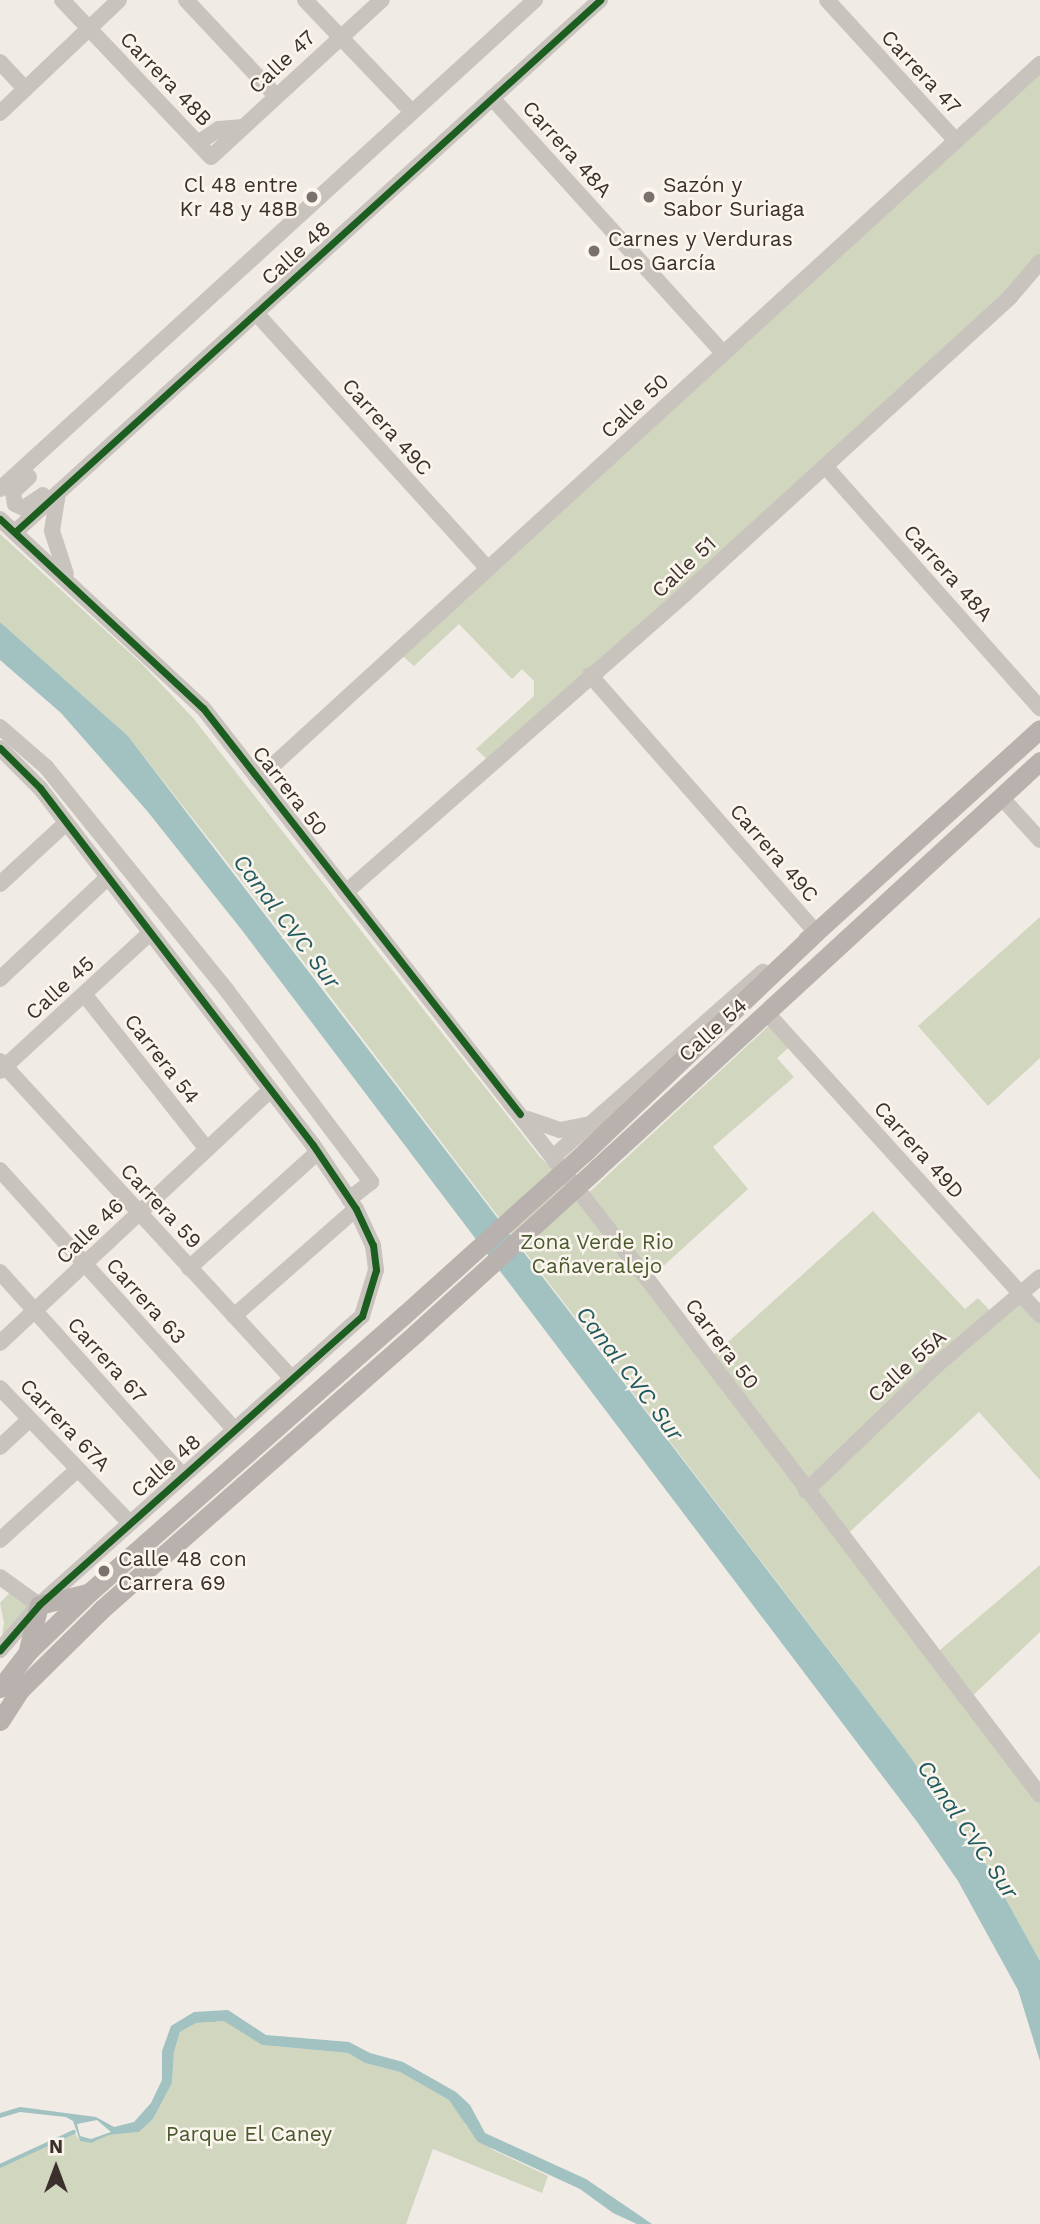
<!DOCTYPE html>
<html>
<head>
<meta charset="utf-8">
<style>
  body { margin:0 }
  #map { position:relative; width:1040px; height:2224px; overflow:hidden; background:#f0ebe5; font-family:"Work Sans",sans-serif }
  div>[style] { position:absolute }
  .green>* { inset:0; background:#d1d6bf }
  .water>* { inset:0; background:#a1c2c1 }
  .stream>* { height:3.5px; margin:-1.75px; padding:0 1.75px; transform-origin:1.75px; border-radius:1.75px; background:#a1c2c1 }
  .minor>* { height:16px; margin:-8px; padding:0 8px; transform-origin:8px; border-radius:8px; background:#c9c3be }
  .major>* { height:19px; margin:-9.5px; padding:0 9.5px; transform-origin:9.5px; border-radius:9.5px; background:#b8b1ad }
  .major-bridge>* { height:19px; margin:-9.5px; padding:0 9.5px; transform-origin:9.5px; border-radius:9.5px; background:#b8b1ad }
  .cycleway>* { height:7px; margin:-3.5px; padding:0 3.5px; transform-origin:3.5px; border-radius:3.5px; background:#1b5e20 }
  .dots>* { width:19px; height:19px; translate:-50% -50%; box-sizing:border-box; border:4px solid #fbf5ee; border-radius:50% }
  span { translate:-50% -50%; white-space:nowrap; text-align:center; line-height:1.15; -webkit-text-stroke:5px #fbf5ee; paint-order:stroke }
  .street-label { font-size:21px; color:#3b302b }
  .poi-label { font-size:21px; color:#3b302b }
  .right { translate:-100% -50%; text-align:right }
  .left { translate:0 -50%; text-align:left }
  .park-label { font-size:21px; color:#4a5a2e }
  .water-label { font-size:23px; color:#1f5a5e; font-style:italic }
  .north { position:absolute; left:21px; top:2133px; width:70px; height:70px; -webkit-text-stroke:5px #fbf5ee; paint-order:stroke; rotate:0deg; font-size:19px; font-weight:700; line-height:28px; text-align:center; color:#3b302b }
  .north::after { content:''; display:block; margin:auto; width:24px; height:32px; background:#3b302b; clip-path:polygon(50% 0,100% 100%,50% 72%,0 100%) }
</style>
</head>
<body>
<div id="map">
  <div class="green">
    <i style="clip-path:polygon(1040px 64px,1040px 262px,491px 763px,476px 749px,534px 696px,534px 681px,522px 669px,512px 679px,459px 624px,414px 666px,397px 651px)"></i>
    <i style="clip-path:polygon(0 534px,143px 665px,193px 718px,540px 1157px,584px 1197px,774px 1021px,794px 1043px,777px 1058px,794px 1077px,713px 1147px,748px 1189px,648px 1280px,708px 1360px,873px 1211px,965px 1309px,978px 1298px,995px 1316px,1021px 1294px,1040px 1315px,1040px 1480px,979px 1412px,842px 1539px,933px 1656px,1040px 1565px,1040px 1632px,967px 1701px,1040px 1795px,1040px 1961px,989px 1869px,906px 1751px,249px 890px,128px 736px,0 622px)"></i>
    <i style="clip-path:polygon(1040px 917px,1040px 1058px,988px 1106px,918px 1026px)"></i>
    <i style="clip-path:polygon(15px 1587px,39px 1605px,0 1650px,4px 1623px,0 1603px)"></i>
    <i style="clip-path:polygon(225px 2021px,262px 2045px,348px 2053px,365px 2063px,400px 2072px,449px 2100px,461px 2112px,466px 2126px,493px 2150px,548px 2176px,542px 2193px,433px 2149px,406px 2224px,0 2224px,0 2166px,74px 2132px,80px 2141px,91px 2143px,109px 2135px,139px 2132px,153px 2119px,172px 2083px,174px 2052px,180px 2032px,196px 2023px)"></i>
  </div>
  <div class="water">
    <i style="clip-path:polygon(0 622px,128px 736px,906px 1751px,989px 1869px,1040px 1961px,1040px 2061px,1018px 1990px,958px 1881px,918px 1823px,241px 929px,148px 812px,61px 713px,0 660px)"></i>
    <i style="clip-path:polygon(evenodd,228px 2010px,266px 2035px,349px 2042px,370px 2053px,403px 2062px,456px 2092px,470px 2105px,485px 2133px,586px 2179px,652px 2224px,637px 2224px,613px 2213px,580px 2189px,478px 2142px,449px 2100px,400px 2072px,365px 2063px,348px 2053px,262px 2045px,224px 2021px,196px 2023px,180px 2032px,174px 2052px,172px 2083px,153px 2119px,139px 2132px,109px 2135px,91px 2143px,80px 2141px,73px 2121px,66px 2117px,20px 2112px,0 2118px,0 2113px,20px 2107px,96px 2117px,114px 2127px,134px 2122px,151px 2103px,162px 2080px,162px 2051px,171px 2026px,194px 2012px,228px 2010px,97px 2120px,111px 2132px,91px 2139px,80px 2136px,77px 2124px,97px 2120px)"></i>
  </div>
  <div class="stream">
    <i style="left:0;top:2166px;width:81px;rotate:-24.7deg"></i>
  </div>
  <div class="minor">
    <i style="left:62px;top:0;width:216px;rotate:46.5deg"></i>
    <i style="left:211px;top:157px;width:232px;rotate:-42.6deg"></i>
    <i style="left:186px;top:0;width:132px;rotate:46.8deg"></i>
    <i style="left:305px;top:0;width:155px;rotate:46.3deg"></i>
    <i style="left:827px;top:0;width:191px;rotate:47.5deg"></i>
    <i style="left:0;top:62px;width:37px;rotate:47deg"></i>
    <i style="left:492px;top:98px;width:344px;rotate:47.8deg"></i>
    <i style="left:0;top:113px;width:164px;rotate:-43.5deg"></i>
    <i style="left:198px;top:143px;width:25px;rotate:-34deg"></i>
    <i style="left:219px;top:129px;width:24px;rotate:-5deg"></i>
    <i style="left:256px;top:313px;width:345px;rotate:47.8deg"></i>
    <i style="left:825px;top:466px;width:324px;rotate:48.4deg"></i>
    <i style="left:29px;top:477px;width:22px;rotate:137deg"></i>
    <i style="left:13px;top:492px;width:12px;rotate:81deg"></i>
    <i style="left:15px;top:504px;width:10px;rotate:24deg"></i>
    <i style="left:24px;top:508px;width:23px;rotate:-34deg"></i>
    <i style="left:0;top:489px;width:725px;rotate:-42.43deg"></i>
    <i style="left:58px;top:493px;width:38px;rotate:99deg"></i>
    <i style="left:52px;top:531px;width:45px;rotate:72deg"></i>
    <i style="left:0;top:519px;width:277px;rotate:43deg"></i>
    <i style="left:203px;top:708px;width:725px;rotate:52.12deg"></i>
    <i style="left:648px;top:1280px;width:647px;rotate:52.72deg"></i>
    <i style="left:15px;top:532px;width:791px;rotate:-42.28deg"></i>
    <i style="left:590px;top:675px;width:342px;rotate:48.7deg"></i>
    <i style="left:816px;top:932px;width:12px;rotate:145deg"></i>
    <i style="left:0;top:727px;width:61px;rotate:41deg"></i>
    <i style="left:46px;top:767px;width:289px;rotate:51deg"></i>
    <i style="left:228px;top:992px;width:238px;rotate:53deg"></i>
    <i style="left:371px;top:1182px;width:28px;rotate:142deg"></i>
    <i style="left:0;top:748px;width:57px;rotate:45deg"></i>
    <i style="left:40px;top:788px;width:449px;rotate:52.6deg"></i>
    <i style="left:313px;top:1145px;width:77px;rotate:56.1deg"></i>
    <i style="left:356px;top:1209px;width:40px;rotate:65deg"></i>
    <i style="left:373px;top:1245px;width:25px;rotate:83deg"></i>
    <i style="left:376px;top:1270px;width:48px;rotate:106.9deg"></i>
    <i style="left:362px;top:1316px;width:433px;rotate:138.2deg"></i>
    <i style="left:39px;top:1605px;width:60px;rotate:130.9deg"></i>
    <i style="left:258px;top:779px;width:1060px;rotate:-42.44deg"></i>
    <i style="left:1001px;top:797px;width:58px;rotate:47.8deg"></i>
    <i style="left:0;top:884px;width:90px;rotate:-42.7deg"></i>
    <i style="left:346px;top:892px;width:451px;rotate:-41.3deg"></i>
    <i style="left:685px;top:594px;width:440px;rotate:-42.4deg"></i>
    <i style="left:1010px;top:297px;width:46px;rotate:-49.4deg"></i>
    <i style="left:0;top:979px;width:147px;rotate:-43.3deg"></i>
    <i style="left:84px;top:994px;width:198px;rotate:51.6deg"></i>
    <i style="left:767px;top:1013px;width:407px;rotate:47.9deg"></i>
    <i style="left:0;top:1061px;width:431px;rotate:47.4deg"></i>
    <i style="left:0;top:1071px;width:201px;rotate:-42.6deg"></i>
    <i style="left:528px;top:1119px;width:34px;rotate:19deg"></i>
    <i style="left:560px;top:1130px;width:31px;rotate:-11deg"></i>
    <i style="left:553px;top:1157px;width:280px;rotate:-41.4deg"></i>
    <i style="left:0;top:1170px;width:349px;rotate:47.9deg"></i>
    <i style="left:189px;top:1268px;width:173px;rotate:-42deg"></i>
    <i style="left:0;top:1272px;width:273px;rotate:48.1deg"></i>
    <i style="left:234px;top:1316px;width:162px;rotate:-41.3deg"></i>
    <i style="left:0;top:1343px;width:370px;rotate:-43.1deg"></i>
    <i style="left:0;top:1388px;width:186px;rotate:46.1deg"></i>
    <i style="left:0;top:1447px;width:40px;rotate:-43deg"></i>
    <i style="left:806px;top:1491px;width:182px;rotate:-43.9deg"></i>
    <i style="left:937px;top:1365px;width:135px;rotate:-40.5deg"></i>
    <i style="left:0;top:1540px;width:105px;rotate:-42.3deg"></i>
    <i style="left:0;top:1577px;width:48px;rotate:35.7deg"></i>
  </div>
  <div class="major">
    <i style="left:585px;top:1152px;width:319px;rotate:-43.6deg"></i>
    <i style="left:816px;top:932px;width:302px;rotate:-42.2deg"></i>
    <i style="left:596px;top:1169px;width:603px;rotate:-42.58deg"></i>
    <i style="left:28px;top:1650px;width:46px;rotate:-76.3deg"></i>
    <i style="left:39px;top:1605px;width:49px;rotate:-14deg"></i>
    <i style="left:0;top:1688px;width:46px;rotate:-52.1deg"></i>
    <i style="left:28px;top:1652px;width:88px;rotate:-44.1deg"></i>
    <i style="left:91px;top:1591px;width:417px;rotate:-41.4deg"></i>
    <i style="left:0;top:1721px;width:38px;rotate:-57deg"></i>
    <i style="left:21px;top:1689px;width:114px;rotate:-44.6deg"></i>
    <i style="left:102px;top:1609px;width:418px;rotate:-41.3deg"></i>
  </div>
  <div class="major-bridge">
    <i style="left:404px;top:1315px;width:244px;rotate:-42deg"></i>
    <i style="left:416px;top:1333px;width:244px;rotate:-42.3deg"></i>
  </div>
  <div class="cycleway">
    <i style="left:0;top:519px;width:277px;rotate:43deg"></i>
    <i style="left:203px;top:708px;width:515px;rotate:52.02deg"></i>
    <i style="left:15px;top:532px;width:791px;rotate:-42.28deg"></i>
    <i style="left:0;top:748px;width:57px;rotate:45deg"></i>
    <i style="left:40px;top:788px;width:449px;rotate:52.6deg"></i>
    <i style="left:313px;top:1145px;width:77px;rotate:56.1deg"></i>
    <i style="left:356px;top:1209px;width:40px;rotate:65deg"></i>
    <i style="left:373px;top:1245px;width:25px;rotate:83deg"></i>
    <i style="left:376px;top:1270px;width:48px;rotate:106.9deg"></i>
    <i style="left:362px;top:1316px;width:433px;rotate:138.2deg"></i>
    <i style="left:39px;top:1605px;width:60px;rotate:130.9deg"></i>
  </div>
  <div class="dots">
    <i style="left:312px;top:197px;background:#7a716c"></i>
    <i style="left:649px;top:197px;background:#7a716c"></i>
    <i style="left:594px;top:251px;background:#7a716c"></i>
    <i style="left:104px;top:1571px;background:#7a716c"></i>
  </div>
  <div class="street-label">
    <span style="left:282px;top:62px;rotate:-43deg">Calle 47</span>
    <span style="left:921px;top:72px;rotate:47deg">Carrera 47</span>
    <span style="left:166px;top:79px;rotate:46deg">Carrera 48B</span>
    <span style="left:567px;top:149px;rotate:48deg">Carrera 48A</span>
    <span style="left:296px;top:253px;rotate:-42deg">Calle 48</span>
    <span style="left:635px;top:406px;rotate:-43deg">Calle 50</span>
    <span style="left:387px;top:427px;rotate:48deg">Carrera 49C</span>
    <span style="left:684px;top:567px;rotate:-43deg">Calle 51</span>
    <span style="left:948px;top:573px;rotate:48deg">Carrera 48A</span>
    <span style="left:290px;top:791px;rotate:52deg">Carrera 50</span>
    <span style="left:774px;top:853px;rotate:49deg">Carrera 49C</span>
    <span style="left:60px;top:988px;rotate:-42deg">Calle 45</span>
    <span style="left:713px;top:1030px;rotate:-42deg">Calle 54</span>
    <span style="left:162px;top:1059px;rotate:52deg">Carrera 54</span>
    <span style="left:919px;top:1150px;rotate:48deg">Carrera 49D</span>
    <span style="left:161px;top:1206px;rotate:47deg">Carrera 59</span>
    <span style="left:90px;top:1231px;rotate:-44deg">Calle 46</span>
    <span style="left:146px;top:1301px;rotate:48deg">Carrera 63</span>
    <span style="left:722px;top:1344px;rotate:53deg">Carrera 50</span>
    <span style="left:107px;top:1360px;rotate:48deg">Carrera 67</span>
    <span style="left:907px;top:1366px;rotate:-42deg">Calle 55A</span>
    <span style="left:65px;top:1425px;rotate:46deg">Carrera 67A</span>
    <span style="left:166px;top:1466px;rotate:-41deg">Calle 48</span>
  </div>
  <div class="poi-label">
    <span class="right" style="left:298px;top:197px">Cl 48 entre<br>Kr 48 y 48B</span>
    <span class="left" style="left:663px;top:197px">Sazón y<br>Sabor Suriaga</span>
    <span class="left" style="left:608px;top:251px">Carnes y Verduras<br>Los García</span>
    <span class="left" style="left:118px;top:1571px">Calle 48 con<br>Carrera 69</span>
  </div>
  <div class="park-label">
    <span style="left:597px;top:1254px">Zona Verde Rio<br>Cañaveralejo</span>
    <span style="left:249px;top:2134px">Parque El Caney</span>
  </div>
  <div class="water-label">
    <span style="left:286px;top:922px;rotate:53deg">Canal CVC Sur</span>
    <span style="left:629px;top:1374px;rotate:53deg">Canal CVC Sur</span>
    <span style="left:967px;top:1830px;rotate:56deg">Canal CVC Sur</span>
  </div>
  <div class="north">N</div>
</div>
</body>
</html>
